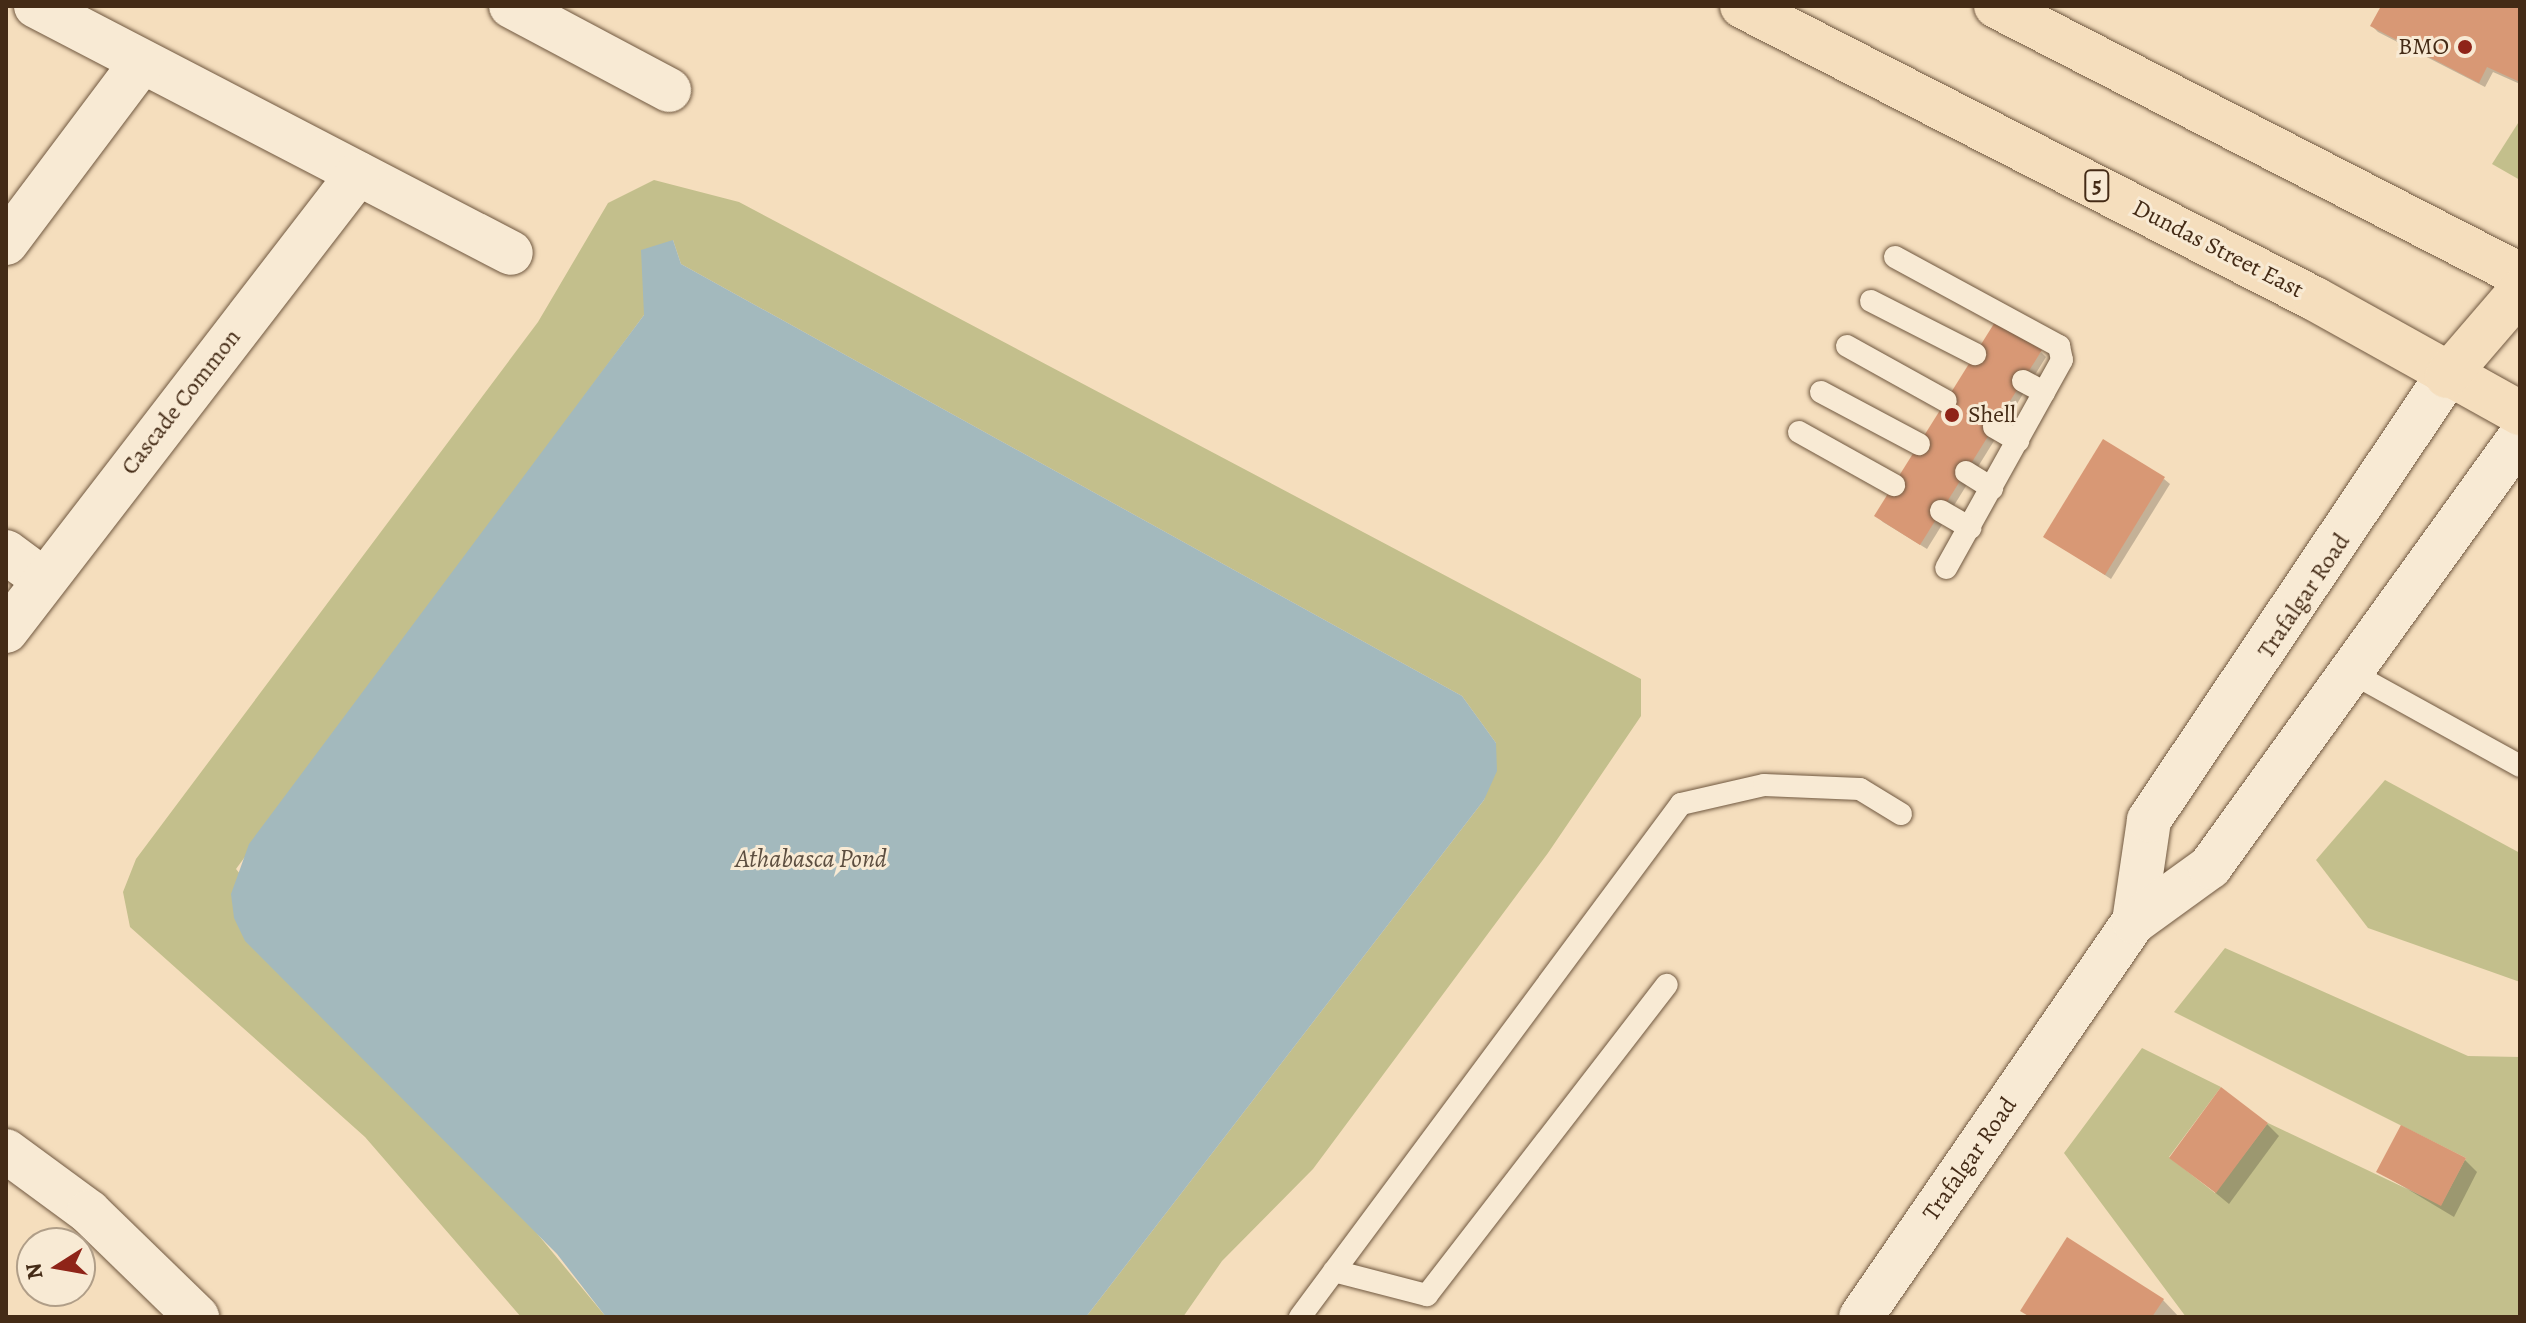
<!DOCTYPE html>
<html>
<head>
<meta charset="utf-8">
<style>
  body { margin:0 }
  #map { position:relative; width:2526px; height:1323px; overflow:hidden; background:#f5debd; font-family:Alegreya,serif }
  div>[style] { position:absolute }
  .green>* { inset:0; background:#c3bf8c }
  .water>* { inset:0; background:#a3b9bd }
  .shadow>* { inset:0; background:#0003 }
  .building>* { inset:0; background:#d89875 }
  .roads { filter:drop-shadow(0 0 2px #705840) drop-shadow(0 0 2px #705840) }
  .service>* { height:22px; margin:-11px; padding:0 11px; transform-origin:11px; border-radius:11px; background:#f8ead4 }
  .minor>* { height:44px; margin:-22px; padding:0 22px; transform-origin:22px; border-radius:22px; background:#f8ead4 }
  .secondary>* { height:44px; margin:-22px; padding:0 22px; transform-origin:22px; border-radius:22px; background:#f8ead4 }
  .primary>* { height:44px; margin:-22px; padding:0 22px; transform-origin:22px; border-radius:22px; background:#f5debd }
  .dots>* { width:22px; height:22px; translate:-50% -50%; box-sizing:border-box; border:4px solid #f8ead4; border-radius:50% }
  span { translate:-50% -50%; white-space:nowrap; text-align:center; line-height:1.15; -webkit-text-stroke:6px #f8ead4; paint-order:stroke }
  .shield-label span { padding:2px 6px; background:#f8ead4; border:2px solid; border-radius:6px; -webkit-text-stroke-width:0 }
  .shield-label { font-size:22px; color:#442b16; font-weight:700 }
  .poi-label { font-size:24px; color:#442b16 }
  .right { translate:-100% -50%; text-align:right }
  .left { translate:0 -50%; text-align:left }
  .street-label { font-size:24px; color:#442b16 }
  .water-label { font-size:26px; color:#5c4e40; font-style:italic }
  .frame { position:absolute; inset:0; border:8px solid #442b16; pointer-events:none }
  .north { position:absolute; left:16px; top:1227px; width:80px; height:80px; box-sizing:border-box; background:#f8ead4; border:2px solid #b09e88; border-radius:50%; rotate:259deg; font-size:22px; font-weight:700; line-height:32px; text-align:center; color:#442b16 }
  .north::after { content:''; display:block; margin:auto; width:28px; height:36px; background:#8f2418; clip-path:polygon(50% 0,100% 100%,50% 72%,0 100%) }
</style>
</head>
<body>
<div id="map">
  <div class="green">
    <i style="clip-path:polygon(2520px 120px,2520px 180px,2492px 164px)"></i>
    <i style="clip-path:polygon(654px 180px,739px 202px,1641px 679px,1641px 716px,1548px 853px,1313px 1169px,1222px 1261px,1183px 1317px,1086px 1317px,1484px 800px,1496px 743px,1462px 696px,681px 264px,673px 240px,644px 315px,236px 869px,606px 1317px,521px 1317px,365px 1137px,130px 927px,123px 892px,136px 859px,538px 322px,608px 203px)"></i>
    <i style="clip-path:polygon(2385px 780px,2520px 853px,2520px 982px,2368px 928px,2316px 860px)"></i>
    <i style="clip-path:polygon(2225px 948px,2468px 1056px,2520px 1057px,2520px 1317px,2186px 1317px,2064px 1153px,2142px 1048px,2221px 1087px,2169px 1157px,2215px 1193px,2268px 1123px,2441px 1205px,2466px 1158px,2174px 1012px)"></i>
  </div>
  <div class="water">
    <i style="clip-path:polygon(673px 240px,681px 264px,1462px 696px,1496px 743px,1497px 771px,1484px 800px,1086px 1317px,606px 1317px,557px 1254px,245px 941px,234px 918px,231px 894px,249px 844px,644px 315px,641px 250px)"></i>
  </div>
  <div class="shadow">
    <i style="clip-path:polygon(2383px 6px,2520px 6px,2520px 84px,2493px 72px,2485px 87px,2378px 32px,2372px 26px)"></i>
    <i style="clip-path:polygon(2041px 352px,2046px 357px,1927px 549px,1883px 522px,1877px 516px)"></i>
    <i style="clip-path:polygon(2164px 479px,2170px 484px,2111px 579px,2046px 537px)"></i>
    <i style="clip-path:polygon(2267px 1124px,2279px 1136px,2229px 1204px,2172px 1157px)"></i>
    <i style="clip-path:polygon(2465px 1160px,2477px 1172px,2454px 1217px,2379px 1172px)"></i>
    <i style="clip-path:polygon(2163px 1300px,2179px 1317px,2029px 1317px,2023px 1311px)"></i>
  </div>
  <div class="building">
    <i style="clip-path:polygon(2381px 6px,2520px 6px,2520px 82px,2487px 67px,2479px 83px,2370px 26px)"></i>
    <i style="clip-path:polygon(1995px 322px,2042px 350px,1920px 545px,1874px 516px)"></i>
    <i style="clip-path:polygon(2103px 439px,2165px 477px,2105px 575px,2043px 537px)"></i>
    <i style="clip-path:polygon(2221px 1087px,2268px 1123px,2216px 1193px,2169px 1158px)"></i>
    <i style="clip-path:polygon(2401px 1125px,2466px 1158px,2441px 1206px,2376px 1172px)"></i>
    <i style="clip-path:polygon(2067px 1237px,2164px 1299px,2152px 1317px,2030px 1317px,2020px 1311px)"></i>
  </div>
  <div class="roads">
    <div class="service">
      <i style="left:1895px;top:257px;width:187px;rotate:28.5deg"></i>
      <i style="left:2059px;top:346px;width:14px;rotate:78deg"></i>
      <i style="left:2062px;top:360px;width:238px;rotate:119.1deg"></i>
      <i style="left:1871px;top:301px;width:117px;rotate:27deg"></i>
      <i style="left:1847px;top:346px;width:113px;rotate:29.1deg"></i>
      <i style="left:2023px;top:381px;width:24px;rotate:28deg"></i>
      <i style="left:1821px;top:392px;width:111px;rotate:28deg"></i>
      <i style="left:1994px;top:427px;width:28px;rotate:30deg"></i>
      <i style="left:1799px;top:432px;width:109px;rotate:29.2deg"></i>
      <i style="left:1966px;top:472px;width:31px;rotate:32deg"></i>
      <i style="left:1941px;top:511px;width:34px;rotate:30deg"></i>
      <i style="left:2350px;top:672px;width:194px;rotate:28.9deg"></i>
      <i style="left:1334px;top:1271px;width:96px;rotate:14.5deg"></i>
      <i style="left:1427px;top:1295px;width:392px;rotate:-52.3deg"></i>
      <i style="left:1300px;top:1317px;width:639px;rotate:-53.4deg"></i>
      <i style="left:1681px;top:804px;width:85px;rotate:-12.9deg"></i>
      <i style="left:1764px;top:785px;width:96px;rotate:2.4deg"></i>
      <i style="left:1860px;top:789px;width:48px;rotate:31.4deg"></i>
    </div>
    <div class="minor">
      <i style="left:36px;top:6px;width:535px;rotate:27.47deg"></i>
      <i style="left:511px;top:6px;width:179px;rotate:28deg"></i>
      <i style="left:6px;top:243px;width:226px;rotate:-53.1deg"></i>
      <i style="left:6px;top:552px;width:47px;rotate:36.4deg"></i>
      <i style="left:6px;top:631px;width:577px;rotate:-52.4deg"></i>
      <i style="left:6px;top:1151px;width:103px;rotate:36.3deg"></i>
      <i style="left:89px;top:1212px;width:151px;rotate:44.2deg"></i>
    </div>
    <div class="secondary">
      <i style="left:2134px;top:922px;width:103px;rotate:-81.6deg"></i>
      <i style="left:2149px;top:820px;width:535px;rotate:-56.13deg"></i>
      <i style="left:1861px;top:1317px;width:480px;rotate:-55.4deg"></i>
      <i style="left:2134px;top:922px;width:94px;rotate:-35.9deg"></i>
      <i style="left:2210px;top:867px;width:530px;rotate:-54.21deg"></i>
    </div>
    <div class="primary">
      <i style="left:1742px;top:6px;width:644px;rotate:27.08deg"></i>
      <i style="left:2315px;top:299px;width:235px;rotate:29.1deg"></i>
      <i style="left:1996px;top:6px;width:589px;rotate:27.17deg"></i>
      <i style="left:2447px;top:376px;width:112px;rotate:-49.3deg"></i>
    </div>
  </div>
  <div class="dots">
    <i style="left:2465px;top:47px;background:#8f2418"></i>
    <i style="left:1952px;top:415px;background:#8f2418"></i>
  </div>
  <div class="shield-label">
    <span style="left:2097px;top:186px">5</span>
  </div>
  <div class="poi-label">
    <span class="right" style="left:2449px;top:47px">BMO</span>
    <span class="left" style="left:1968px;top:415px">Shell</span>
  </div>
  <div class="street-label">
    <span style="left:2218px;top:249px;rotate:27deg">Dundas Street East</span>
    <span style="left:181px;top:402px;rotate:-52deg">Cascade Common</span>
    <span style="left:2304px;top:596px;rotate:-56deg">Trafalgar Road</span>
    <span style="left:1970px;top:1159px;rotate:-55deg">Trafalgar Road</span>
  </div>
  <div class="water-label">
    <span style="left:811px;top:859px">Athabasca Pond</span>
  </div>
  <div class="frame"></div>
  <div class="north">N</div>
</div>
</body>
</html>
